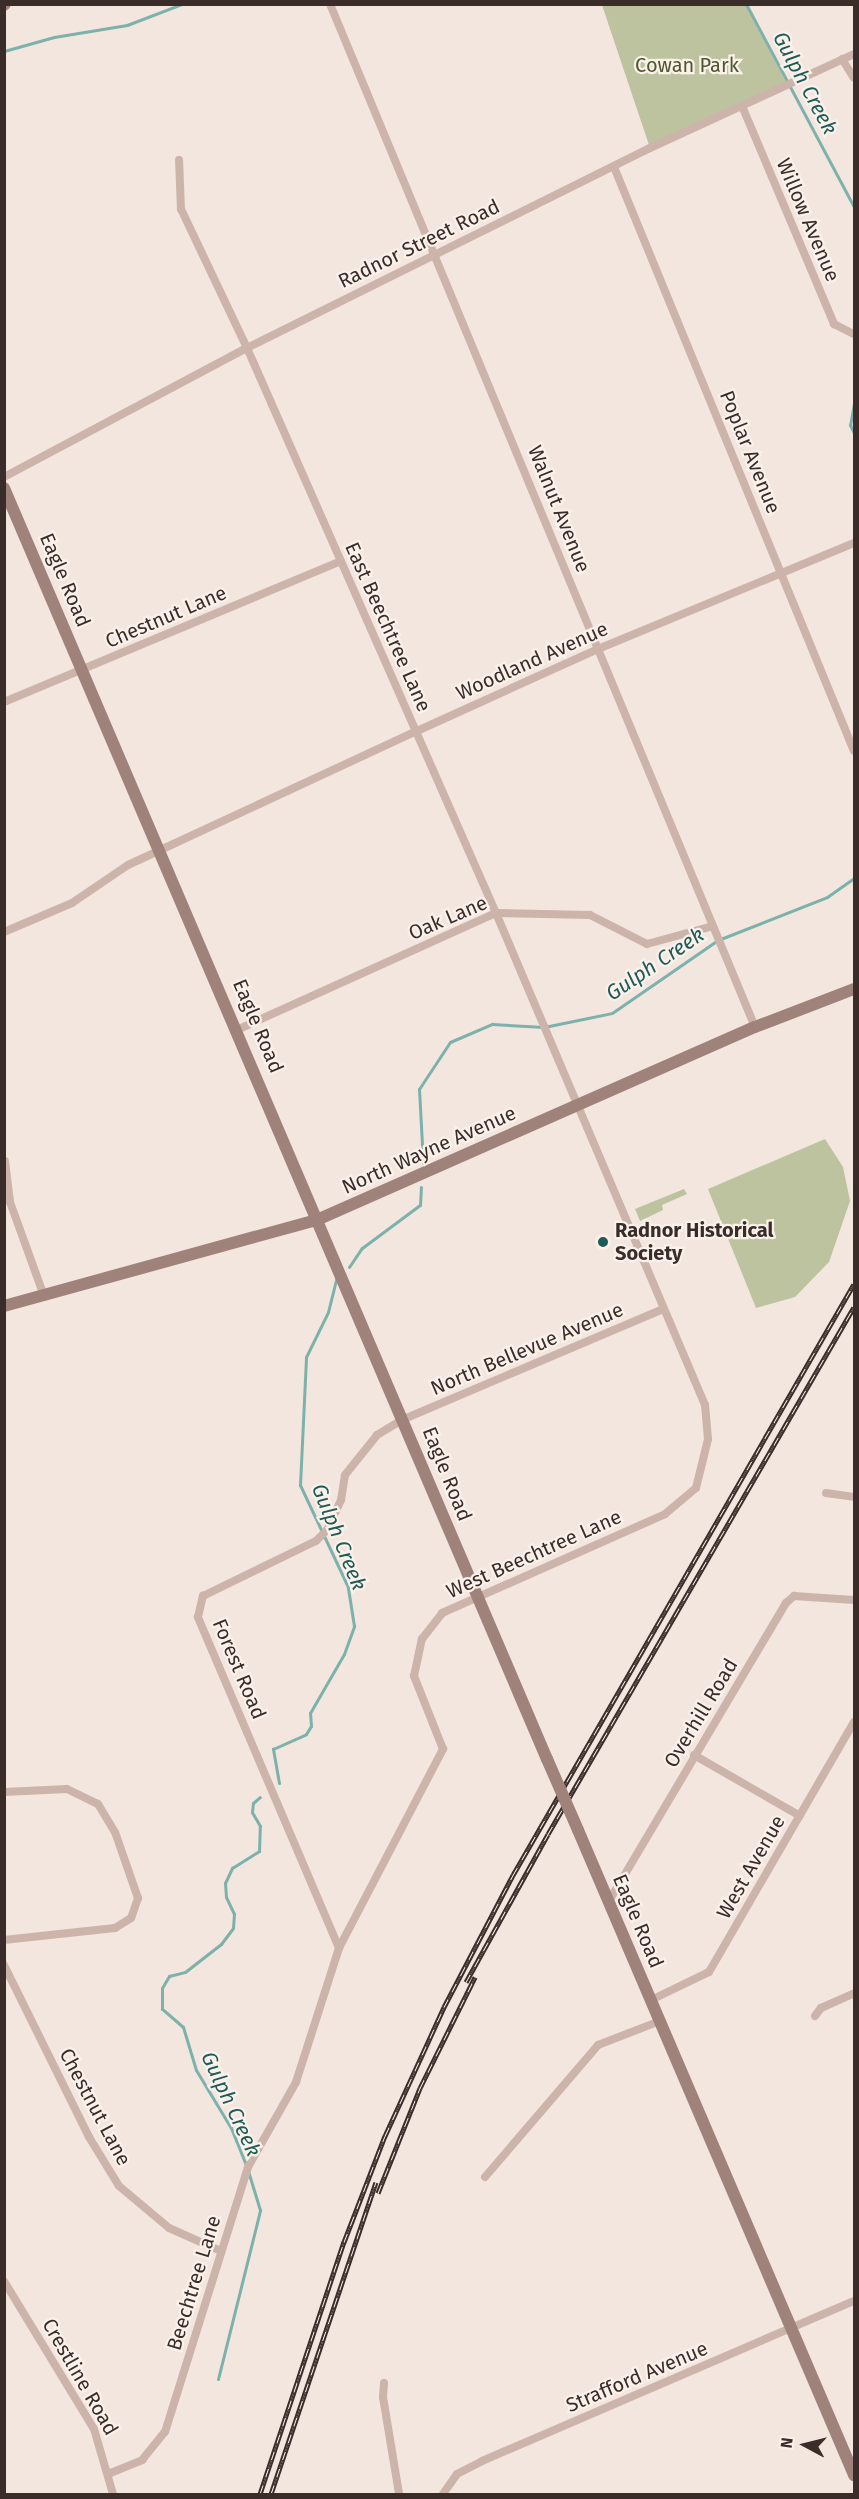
<!DOCTYPE html>
<html>
<head>
<meta charset="utf-8">
<style>
  body { margin:0 }
  #map { position:relative; width:859px; height:2499px; overflow:hidden; background:#f3e6de; font-family:"Fira Sans",sans-serif }
  div>[style] { position:absolute }
  .green>* { inset:0; background:#bcc39e }
  .stream>* { height:3px; margin:-1.5px; padding:0 1.5px; transform-origin:1.5px; border-radius:1.5px; background:#7db1ab }
  .street>* { height:8px; margin:-4px; padding:0 4px; transform-origin:4px; border-radius:4px; background:#ccb4aa }
  .secondary>* { height:12px; margin:-6px; padding:0 6px; transform-origin:6px; border-radius:6px; background:#9f837b }
  .rail>* { height:5px; margin-top:-2.5px; transform-origin:0; background:repeating-linear-gradient(90deg,#faf1eb 0 9px,#392c29 0 18px); box-sizing:border-box; border-block:2px solid #392c29 }
  .secondary-bridge>* { height:12px; margin:-6px; padding:0 6px; transform-origin:6px; border-radius:6px; background:#9f837b }
  .dots>* { width:16px; height:16px; translate:-50% -50%; box-sizing:border-box; border:3px solid #faf1eb; border-radius:50% }
  span { translate:-50% -50%; white-space:nowrap; text-align:center; line-height:1.15; -webkit-text-stroke:4.5px #faf1eb; paint-order:stroke }
  .park-label { font-size:20px; color:#4e582d }
  .street-label { font-size:20px; color:#392c29 }
  .poi-label { font-size:20px; color:#392c29; font-weight:700 }
  .left { translate:0 -50%; text-align:left }
  .water-label { font-size:21px; color:#1e5b56; font-style:italic }
  .frame { position:absolute; inset:0; border:6px solid #392c29; pointer-events:none }
  .north { position:absolute; left:775px; top:2415px; width:60px; height:60px; -webkit-text-stroke:4px #faf1eb; paint-order:stroke; rotate:277deg; font-size:16px; font-weight:700; line-height:24px; text-align:center; color:#392c29 }
  .north::after { content:''; display:block; margin:auto; width:21px; height:27px; background:#392c29; clip-path:polygon(50% 0,100% 100%,50% 72%,0 100%) }
</style>
</head>
<body>
<div id="map">
  <div class="green">
    <i style="clip-path:polygon(602px 5px,746px 5px,788px 86px,650px 148px)"></i>
    <i style="clip-path:polygon(825px 1139px,843px 1167px,850px 1201px,829px 1262px,795px 1297px,756px 1308px,708px 1189px)"></i>
    <i style="clip-path:polygon(684px 1189px,687px 1194px,662px 1205px,663px 1210px,640px 1221px,635px 1209px)"></i>
  </div>
  <div class="stream">
    <i style="left:746px;top:4px;width:230px;rotate:62deg"></i>
    <i style="left:4px;top:51px;width:52px;rotate:-15.6deg"></i>
    <i style="left:54px;top:37px;width:74px;rotate:-9.3deg"></i>
    <i style="left:127px;top:25px;width:59px;rotate:-20.9deg"></i>
    <i style="left:854px;top:403px;width:22px;rotate:100deg"></i>
    <i style="left:850px;top:425px;width:9px;rotate:63deg"></i>
    <i style="left:423px;top:1163px;width:74px;rotate:-93.1deg"></i>
    <i style="left:419px;top:1089px;width:56px;rotate:-56.6deg"></i>
    <i style="left:450px;top:1042px;width:46px;rotate:-23.2deg"></i>
    <i style="left:492px;top:1024px;width:52px;rotate:3.3deg"></i>
    <i style="left:544px;top:1027px;width:69px;rotate:-11.6deg"></i>
    <i style="left:612px;top:1013px;width:129px;rotate:-34.6deg"></i>
    <i style="left:718px;top:940px;width:117px;rotate:-21.5deg"></i>
    <i style="left:827px;top:897px;width:33px;rotate:-35deg"></i>
    <i style="left:349px;top:1267px;width:23px;rotate:-56deg"></i>
    <i style="left:362px;top:1248px;width:72px;rotate:-36.6deg"></i>
    <i style="left:420px;top:1205px;width:18px;rotate:-87deg"></i>
    <i style="left:279px;top:1783px;width:35px;rotate:-100deg"></i>
    <i style="left:273px;top:1749px;width:36px;rotate:-24deg"></i>
    <i style="left:306px;top:1734px;width:9px;rotate:-58deg"></i>
    <i style="left:311px;top:1726px;width:13px;rotate:-94deg"></i>
    <i style="left:310px;top:1713px;width:68px;rotate:-60deg"></i>
    <i style="left:344px;top:1654px;width:30px;rotate:-70deg"></i>
    <i style="left:354px;top:1626px;width:39px;rotate:-99deg"></i>
    <i style="left:348px;top:1587px;width:113px;rotate:-115.2deg"></i>
    <i style="left:300px;top:1485px;width:128px;rotate:-87.3deg"></i>
    <i style="left:306px;top:1357px;width:50px;rotate:-63.9deg"></i>
    <i style="left:328px;top:1312px;width:34px;rotate:-76deg"></i>
    <i style="left:246px;top:2165px;width:40px;rotate:-112deg"></i>
    <i style="left:231px;top:2128px;width:68px;rotate:-121.1deg"></i>
    <i style="left:196px;top:2070px;width:45px;rotate:-106.8deg"></i>
    <i style="left:183px;top:2027px;width:28px;rotate:-139deg"></i>
    <i style="left:162px;top:2009px;width:21px;rotate:-90deg"></i>
    <i style="left:162px;top:1988px;width:14px;rotate:-60deg"></i>
    <i style="left:169px;top:1976px;width:16px;rotate:-14deg"></i>
    <i style="left:185px;top:1972px;width:46px;rotate:-37.9deg"></i>
    <i style="left:221px;top:1944px;width:20px;rotate:-53deg"></i>
    <i style="left:233px;top:1928px;width:14px;rotate:-86deg"></i>
    <i style="left:234px;top:1914px;width:19px;rotate:-115deg"></i>
    <i style="left:226px;top:1897px;width:14px;rotate:-94deg"></i>
    <i style="left:225px;top:1883px;width:17px;rotate:-65deg"></i>
    <i style="left:232px;top:1868px;width:32px;rotate:-32deg"></i>
    <i style="left:259px;top:1851px;width:25px;rotate:-88deg"></i>
    <i style="left:260px;top:1826px;width:16px;rotate:-120deg"></i>
    <i style="left:252px;top:1812px;width:9px;rotate:-84deg"></i>
    <i style="left:253px;top:1803px;width:9px;rotate:-41deg"></i>
    <i style="left:218px;top:2379px;width:174px;rotate:-76deg"></i>
    <i style="left:260px;top:2210px;width:41px;rotate:-107.1deg"></i>
  </div>
  <div class="street">
    <i style="left:330px;top:4px;width:1108px;rotate:67.44deg"></i>
    <i style="left:842px;top:59px;width:22px;rotate:58deg"></i>
    <i style="left:742px;top:106px;width:237px;rotate:67.1deg"></i>
    <i style="left:834px;top:324px;width:22px;rotate:27deg"></i>
    <i style="left:614px;top:167px;width:631px;rotate:67.66deg"></i>
    <i style="left:4px;top:477px;width:275px;rotate:-28deg"></i>
    <i style="left:247px;top:348px;width:450px;rotate:-26.4deg"></i>
    <i style="left:650px;top:148px;width:225px;rotate:-24.7deg"></i>
    <i style="left:4px;top:702px;width:365px;rotate:-22.7deg"></i>
    <i style="left:4px;top:932px;width:74px;rotate:-23.1deg"></i>
    <i style="left:72px;top:903px;width:68px;rotate:-34.2deg"></i>
    <i style="left:128px;top:865px;width:319px;rotate:-24.9deg"></i>
    <i style="left:417px;top:731px;width:199px;rotate:-24.4deg"></i>
    <i style="left:598px;top:649px;width:277px;rotate:-22.5deg"></i>
    <i style="left:239px;top:1029px;width:282px;rotate:-24.3deg"></i>
    <i style="left:496px;top:913px;width:94px;rotate:1.2deg"></i>
    <i style="left:590px;top:915px;width:64px;rotate:27deg"></i>
    <i style="left:647px;top:944px;width:68px;rotate:-15.3deg"></i>
    <i style="left:5px;top:1161px;width:41px;rotate:83deg"></i>
    <i style="left:10px;top:1202px;width:100px;rotate:70.1deg"></i>
    <i style="left:826px;top:1493px;width:28px;rotate:8deg"></i>
    <i style="left:694px;top:1755px;width:122px;rotate:29.9deg"></i>
    <i style="left:4px;top:1792px;width:63px;rotate:-2.7deg"></i>
    <i style="left:67px;top:1789px;width:34px;rotate:26deg"></i>
    <i style="left:98px;top:1804px;width:33px;rotate:59deg"></i>
    <i style="left:115px;top:1832px;width:70px;rotate:70.8deg"></i>
    <i style="left:138px;top:1898px;width:21px;rotate:109deg"></i>
    <i style="left:131px;top:1918px;width:19px;rotate:148deg"></i>
    <i style="left:115px;top:1928px;width:112px;rotate:173.8deg"></i>
    <i style="left:609px;top:1901px;width:347px;rotate:-59.3deg"></i>
    <i style="left:786px;top:1603px;width:11px;rotate:-41deg"></i>
    <i style="left:794px;top:1596px;width:60px;rotate:3.8deg"></i>
    <i style="left:339px;top:1948px;width:360px;rotate:-113.1deg"></i>
    <i style="left:198px;top:1617px;width:22px;rotate:-77deg"></i>
    <i style="left:203px;top:1596px;width:126px;rotate:-26deg"></i>
    <i style="left:316px;top:1541px;width:16px;rotate:-45deg"></i>
    <i style="left:327px;top:1530px;width:33px;rotate:-65deg"></i>
    <i style="left:341px;top:1500px;width:25px;rotate:-81deg"></i>
    <i style="left:345px;top:1475px;width:51px;rotate:-51.3deg"></i>
    <i style="left:377px;top:1435px;width:31px;rotate:-31deg"></i>
    <i style="left:404px;top:1419px;width:281px;rotate:-23deg"></i>
    <i style="left:4px;top:1965px;width:192px;rotate:63.7deg"></i>
    <i style="left:89px;top:2137px;width:57px;rotate:58.5deg"></i>
    <i style="left:119px;top:2186px;width:65px;rotate:40deg"></i>
    <i style="left:169px;top:2228px;width:57px;rotate:23.9deg"></i>
    <i style="left:651px;top:2000px;width:64px;rotate:-25.8deg"></i>
    <i style="left:709px;top:1972px;width:289px;rotate:-59.9deg"></i>
    <i style="left:815px;top:2016px;width:10px;rotate:-53deg"></i>
    <i style="left:821px;top:2008px;width:36px;rotate:-24deg"></i>
    <i style="left:485px;top:2177px;width:174px;rotate:-49.4deg"></i>
    <i style="left:598px;top:2045px;width:66px;rotate:-21.2deg"></i>
    <i style="left:4px;top:2281px;width:173px;rotate:58.7deg"></i>
    <i style="left:94px;top:2429px;width:68px;rotate:73.7deg"></i>
    <i style="left:384px;top:2383px;width:14px;rotate:94deg"></i>
    <i style="left:383px;top:2397px;width:98px;rotate:80.6deg"></i>
    <i style="left:108px;top:2474px;width:37px;rotate:-22deg"></i>
    <i style="left:142px;top:2460px;width:36px;rotate:-51deg"></i>
    <i style="left:165px;top:2432px;width:278px;rotate:-72.6deg"></i>
    <i style="left:248px;top:2167px;width:98px;rotate:-60.5deg"></i>
    <i style="left:296px;top:2082px;width:141px;rotate:-72.2deg"></i>
    <i style="left:339px;top:1948px;width:225px;rotate:-62.4deg"></i>
    <i style="left:443px;top:1749px;width:79px;rotate:-111.7deg"></i>
    <i style="left:414px;top:1676px;width:38px;rotate:-78deg"></i>
    <i style="left:422px;top:1639px;width:33px;rotate:-52deg"></i>
    <i style="left:442px;top:1613px;width:244px;rotate:-23.9deg"></i>
    <i style="left:665px;top:1514px;width:40px;rotate:-40deg"></i>
    <i style="left:696px;top:1488px;width:50px;rotate:-76.2deg"></i>
    <i style="left:708px;top:1439px;width:34px;rotate:-95deg"></i>
    <i style="left:705px;top:1405px;width:535px;rotate:-113.02deg"></i>
    <i style="left:496px;top:913px;width:617px;rotate:-113.78deg"></i>
    <i style="left:247px;top:348px;width:154px;rotate:-115.4deg"></i>
    <i style="left:181px;top:209px;width:49px;rotate:-92.3deg"></i>
    <i style="left:443px;top:2494px;width:24px;rotate:-55deg"></i>
    <i style="left:457px;top:2474px;width:28px;rotate:-27deg"></i>
    <i style="left:482px;top:2461px;width:405px;rotate:-23.3deg"></i>
  </div>
  <div class="secondary">
    <i style="left:4px;top:5px;width:1px;rotate:-45deg"></i>
    <i style="left:4px;top:488px;width:1382px;rotate:66.87deg"></i>
    <i style="left:4px;top:1306px;width:327px;rotate:-15.4deg"></i>
    <i style="left:319px;top:1219px;width:476px;rotate:-23.8deg"></i>
    <i style="left:755px;top:1027px;width:106px;rotate:-21deg"></i>
    <i style="left:578px;top:1830px;width:702px;rotate:66.83deg"></i>
  </div>
  <div class="rail">
    <i style="left:466px;top:1982px;width:169px;rotate:-61deg"></i>
    <i style="left:548px;top:1834px;width:609px;rotate:-59.86deg"></i>
    <i style="left:378px;top:2193px;width:113px;rotate:-68.2deg"></i>
    <i style="left:420px;top:2088px;width:124px;rotate:-63.6deg"></i>
    <i style="left:260px;top:2494px;width:266px;rotate:-71.6deg"></i>
    <i style="left:344px;top:2242px;width:114px;rotate:-68.9deg"></i>
    <i style="left:385px;top:2136px;width:142px;rotate:-65.4deg"></i>
    <i style="left:444px;top:2007px;width:149px;rotate:-62.4deg"></i>
    <i style="left:513px;top:1875px;width:682px;rotate:-60.02deg"></i>
    <i style="left:271px;top:2494px;width:329px;rotate:-71.4deg"></i>
  </div>
  <div class="secondary-bridge">
    <i style="left:547px;top:1759px;width:77px;rotate:66.4deg"></i>
  </div>
  <div class="dots">
    <i style="left:603px;top:1242px;background:#1e5b56"></i>
  </div>
  <div class="park-label">
    <span style="left:687px;top:65px">Cowan Park</span>
  </div>
  <div class="street-label">
    <span style="left:808px;top:220px;rotate:67deg">Willow Avenue</span>
    <span style="left:419px;top:244px;rotate:-26deg">Radnor Street Road</span>
    <span style="left:750px;top:452px;rotate:68deg">Poplar Avenue</span>
    <span style="left:559px;top:509px;rotate:68deg">Walnut Avenue</span>
    <span style="left:65px;top:580px;rotate:67deg">Eagle Road</span>
    <span style="left:166px;top:617px;rotate:-23deg">Chestnut Lane</span>
    <span style="left:388px;top:627px;rotate:66deg">East Beechtree Lane</span>
    <span style="left:532px;top:661px;rotate:-24deg">Woodland Avenue</span>
    <span style="left:448px;top:918px;rotate:-23deg">Oak Lane</span>
    <span style="left:258px;top:1026px;rotate:67deg">Eagle Road</span>
    <span style="left:429px;top:1150px;rotate:-24deg">North Wayne Avenue</span>
    <span style="left:527px;top:1349px;rotate:-23deg">North Bellevue Avenue</span>
    <span style="left:447px;top:1474px;rotate:68deg">Eagle Road</span>
    <span style="left:534px;top:1554px;rotate:-24deg">West Beechtree Lane</span>
    <span style="left:239px;top:1669px;rotate:67deg">Forest Road</span>
    <span style="left:701px;top:1713px;rotate:-59deg">Overhill Road</span>
    <span style="left:751px;top:1867px;rotate:-60deg">West Avenue</span>
    <span style="left:638px;top:1921px;rotate:67deg">Eagle Road</span>
    <span style="left:95px;top:2107px;rotate:62deg">Chestnut Lane</span>
    <span style="left:194px;top:2283px;rotate:-73deg">Beechtree Lane</span>
    <span style="left:80px;top:2377px;rotate:60deg">Crestline Road</span>
    <span style="left:637px;top:2377px;rotate:-23deg">Strafford Avenue</span>
  </div>
  <div class="poi-label">
    <span class="left" style="left:615px;top:1242px">Radnor Historical<br>Society</span>
  </div>
  <div class="water-label">
    <span style="left:805px;top:83px;rotate:62deg">Gulph Creek</span>
    <span style="left:655px;top:964px;rotate:-34deg">Gulph Creek</span>
    <span style="left:339px;top:1537px;rotate:68deg">Gulph Creek</span>
    <span style="left:231px;top:2104px;rotate:65deg">Gulph Creek</span>
  </div>
  <div class="frame"></div>
  <div class="north">N</div>
</div>
</body>
</html>
